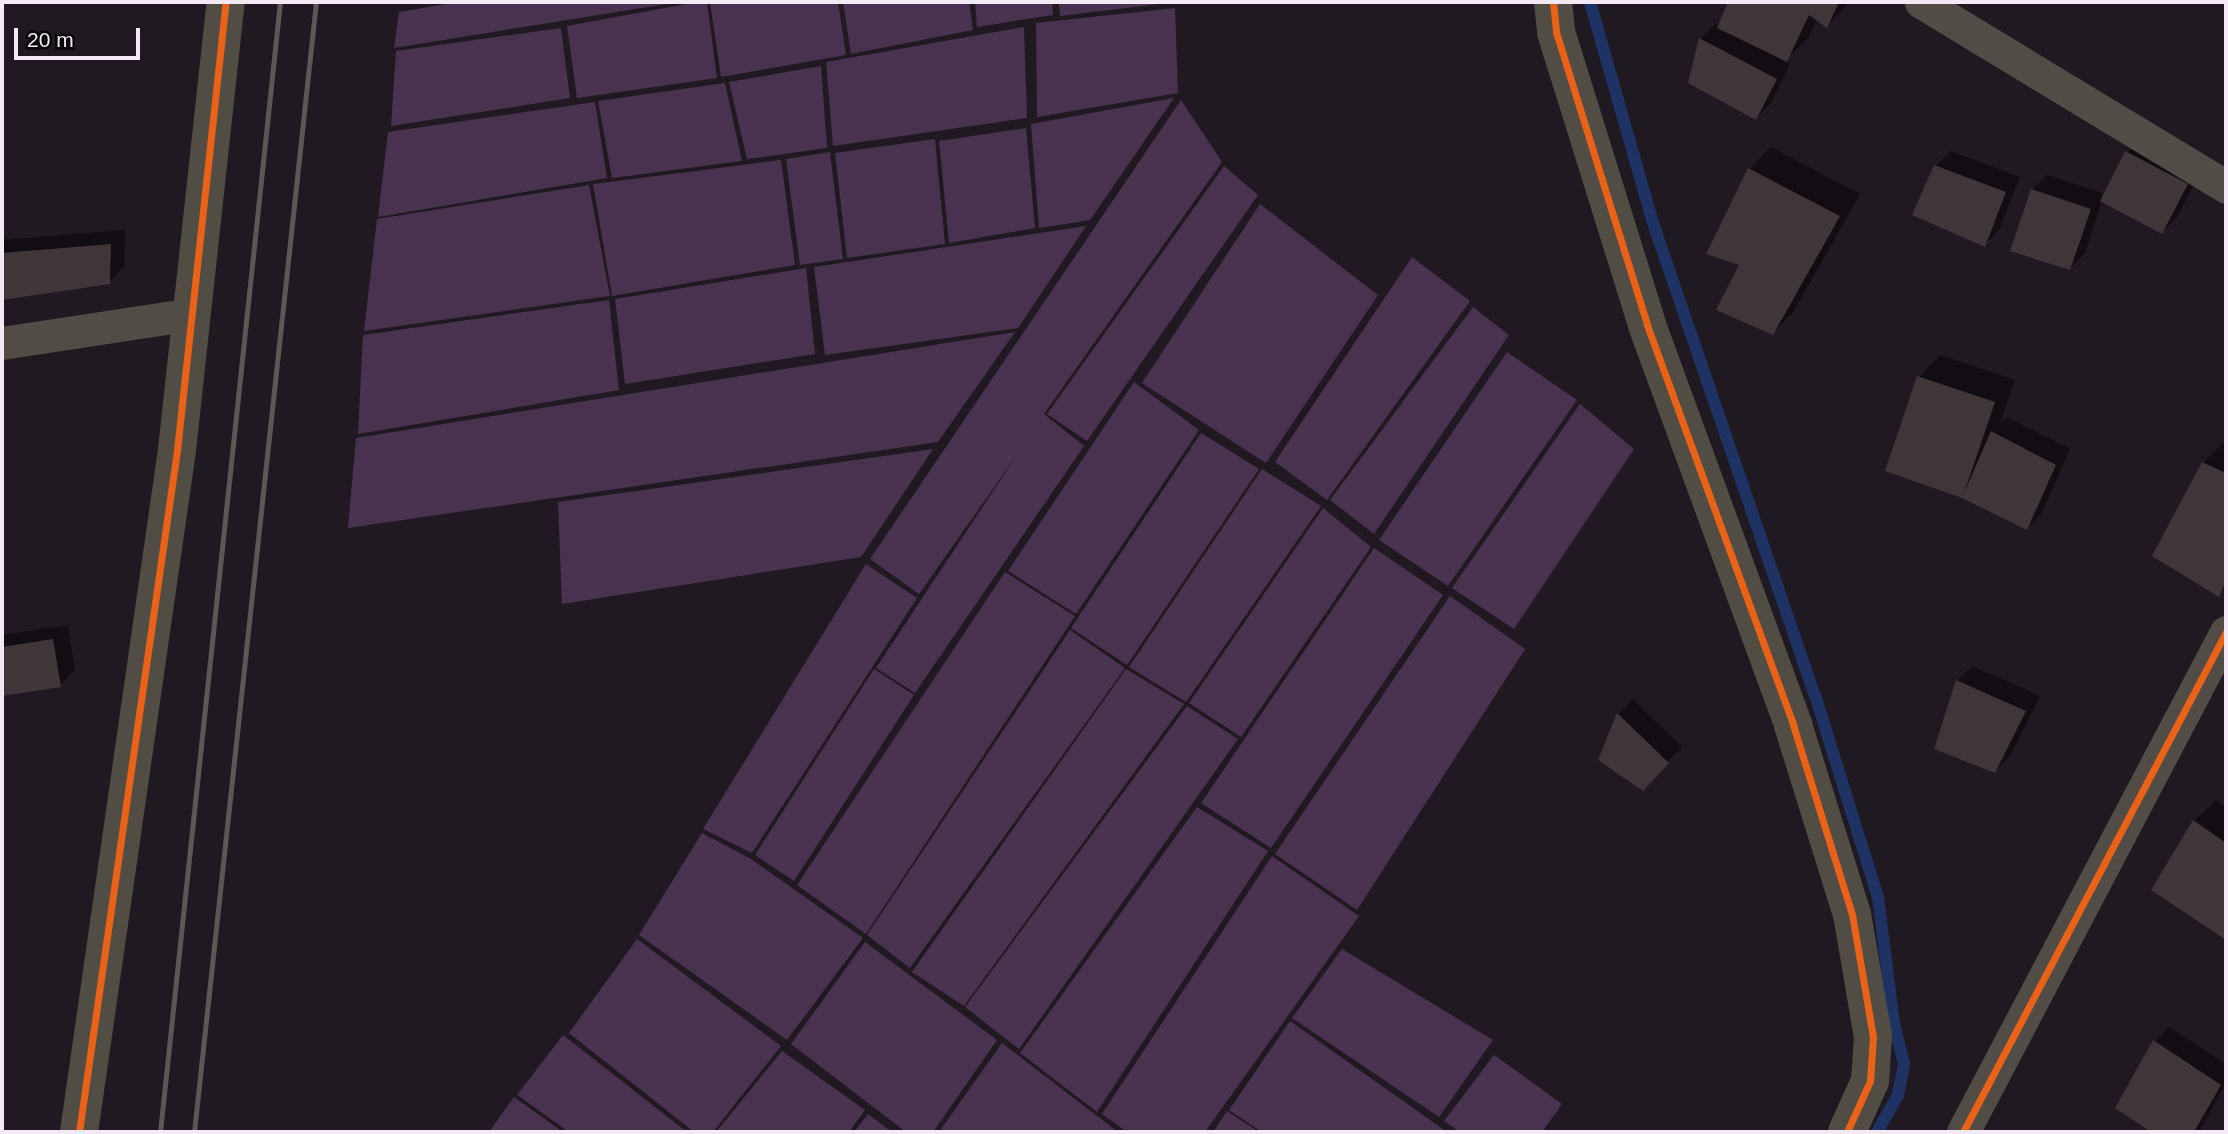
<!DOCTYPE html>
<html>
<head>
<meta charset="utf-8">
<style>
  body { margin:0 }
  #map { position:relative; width:2228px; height:1134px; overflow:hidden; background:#201922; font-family:Helvetica,sans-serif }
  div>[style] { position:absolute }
  .green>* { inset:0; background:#49324f }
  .shadow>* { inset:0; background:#0007 }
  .stream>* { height:12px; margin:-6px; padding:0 6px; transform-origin:6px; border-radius:6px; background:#1e3364 }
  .building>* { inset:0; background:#3f363a }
  .street>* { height:33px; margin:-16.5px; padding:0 16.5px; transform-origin:16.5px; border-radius:16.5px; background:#524c46 }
  .secondary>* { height:38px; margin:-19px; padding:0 19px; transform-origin:19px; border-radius:19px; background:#524d44 }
  .rail>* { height:5px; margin:-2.5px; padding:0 2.5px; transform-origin:2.5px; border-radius:2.5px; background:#5c5755 }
  .cycleway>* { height:7px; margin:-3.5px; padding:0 3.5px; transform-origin:3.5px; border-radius:3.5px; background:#ea6118 }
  span { translate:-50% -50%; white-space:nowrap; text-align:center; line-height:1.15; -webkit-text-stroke:6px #09040a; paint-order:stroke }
  .frame { position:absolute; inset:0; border:4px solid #f4eaf6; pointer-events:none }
  .scale { position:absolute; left:14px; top:28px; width:126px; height:32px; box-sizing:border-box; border:4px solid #f4eaf6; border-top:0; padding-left:9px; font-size:21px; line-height:24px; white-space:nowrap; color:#f4eaf6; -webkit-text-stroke:5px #09040a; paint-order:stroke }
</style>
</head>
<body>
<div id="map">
  <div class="green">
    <i style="clip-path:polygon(459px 2px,679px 2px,394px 48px,399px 12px)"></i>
    <i style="clip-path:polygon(697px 2px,707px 2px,717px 78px,577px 98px,567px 26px)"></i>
    <i style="clip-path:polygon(710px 2px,838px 2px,846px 55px,721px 77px)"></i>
    <i style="clip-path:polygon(843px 2px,969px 2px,973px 30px,851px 54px)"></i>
    <i style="clip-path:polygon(975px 2px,1052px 2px,1053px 15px,977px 27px)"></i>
    <i style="clip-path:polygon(1059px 2px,1176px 2px,1060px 16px)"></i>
    <i style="clip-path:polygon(1175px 8px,1178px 93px,1037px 117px,1036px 23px)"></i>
    <i style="clip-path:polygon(1024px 27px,1027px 118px,833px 146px,826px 62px)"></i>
    <i style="clip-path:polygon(561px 28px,570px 98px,391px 126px,396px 51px)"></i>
    <i style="clip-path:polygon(821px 66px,827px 148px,747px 159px,729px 82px)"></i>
    <i style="clip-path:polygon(725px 83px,742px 161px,612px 178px,598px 101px)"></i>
    <i style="clip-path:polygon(1174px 98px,1090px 220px,1039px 228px,1031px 124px)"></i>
    <i style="clip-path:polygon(1181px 100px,1222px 162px,1044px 414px,1084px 446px,915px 693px,876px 668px,1019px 452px,919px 594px,870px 559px)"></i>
    <i style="clip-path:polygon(595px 102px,607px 178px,378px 217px,388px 132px)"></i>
    <i style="clip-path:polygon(1026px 128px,1035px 228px,949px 243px,939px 141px)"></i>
    <i style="clip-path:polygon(935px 139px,945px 244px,847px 258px,835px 153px)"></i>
    <i style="clip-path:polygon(830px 152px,843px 259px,800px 265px,786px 159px)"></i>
    <i style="clip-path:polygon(781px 160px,795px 265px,612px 296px,593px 184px)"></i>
    <i style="clip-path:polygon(1224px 166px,1258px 195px,1087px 441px,1047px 414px)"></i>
    <i style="clip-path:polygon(589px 185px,610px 296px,364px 331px,377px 219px)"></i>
    <i style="clip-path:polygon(1260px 204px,1378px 295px,1266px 463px,1142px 383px)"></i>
    <i style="clip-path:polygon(1086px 226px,1018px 328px,825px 355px,814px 267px)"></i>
    <i style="clip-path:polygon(1412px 257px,1470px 301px,1327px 500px,1275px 462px)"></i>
    <i style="clip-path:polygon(806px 268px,815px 354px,625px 384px,615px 299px)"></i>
    <i style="clip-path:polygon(609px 300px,619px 390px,358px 434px,363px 335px)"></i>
    <i style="clip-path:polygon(1473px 307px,1509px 335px,1374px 534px,1330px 500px)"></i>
    <i style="clip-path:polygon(1015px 332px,938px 442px,348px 528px,356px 438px)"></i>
    <i style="clip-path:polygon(1507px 352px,1577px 400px,1448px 586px,1379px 540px)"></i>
    <i style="clip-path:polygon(1134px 382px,1199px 430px,1076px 614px,1008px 571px)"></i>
    <i style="clip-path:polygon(1580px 404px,1634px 449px,1514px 629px,1452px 588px)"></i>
    <i style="clip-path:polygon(1201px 433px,1259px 469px,1127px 665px,1071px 628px)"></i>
    <i style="clip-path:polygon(933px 449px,861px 557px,562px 604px,558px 502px)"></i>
    <i style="clip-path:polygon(1262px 469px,1321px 506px,1186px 702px,1129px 667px)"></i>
    <i style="clip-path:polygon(1323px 508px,1371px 547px,1241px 737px,1189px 703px)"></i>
    <i style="clip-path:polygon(1374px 548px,1443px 595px,1271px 848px,1201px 803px)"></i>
    <i style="clip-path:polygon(866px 564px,917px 598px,752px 853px,703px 829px)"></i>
    <i style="clip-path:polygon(1005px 572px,1075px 616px,866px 934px,797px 885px)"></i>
    <i style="clip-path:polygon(1450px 596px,1525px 649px,1357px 910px,1275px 854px)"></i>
    <i style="clip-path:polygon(1070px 630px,1125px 668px,910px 968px,867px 935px)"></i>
    <i style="clip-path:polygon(874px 669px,914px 695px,794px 881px,755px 855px)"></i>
    <i style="clip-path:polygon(1126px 669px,1184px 704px,964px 1006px,912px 972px)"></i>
    <i style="clip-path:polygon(1187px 706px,1238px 739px,1019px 1049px,965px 1007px)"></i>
    <i style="clip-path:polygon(1197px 807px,1268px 851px,1097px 1112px,1020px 1053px)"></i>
    <i style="clip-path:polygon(702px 833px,751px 859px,863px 938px,787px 1040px,639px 935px)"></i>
    <i style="clip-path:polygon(1272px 856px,1359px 916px,1205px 1132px,1127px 1132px,1102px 1114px)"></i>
    <i style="clip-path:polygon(637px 939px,781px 1046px,713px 1132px,694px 1132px,569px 1033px)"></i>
    <i style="clip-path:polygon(865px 942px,997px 1040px,933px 1132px,906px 1132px,791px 1044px)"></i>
    <i style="clip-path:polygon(1342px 949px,1493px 1040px,1439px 1117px,1292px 1018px)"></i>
    <i style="clip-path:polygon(1290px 1021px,1447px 1132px,1262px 1132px,1229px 1110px)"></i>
    <i style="clip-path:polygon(563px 1035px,687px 1132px,569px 1132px,517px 1095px)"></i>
    <i style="clip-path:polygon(1002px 1043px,1118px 1132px,939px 1132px)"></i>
    <i style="clip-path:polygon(782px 1051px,865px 1110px,849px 1132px,716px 1132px)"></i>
    <i style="clip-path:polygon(1494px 1055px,1562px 1104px,1542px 1132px,1460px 1132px,1444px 1121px)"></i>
    <i style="clip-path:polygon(514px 1097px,563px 1132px,489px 1132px)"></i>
    <i style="clip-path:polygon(1227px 1111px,1259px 1132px,1213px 1132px)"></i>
    <i style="clip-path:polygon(868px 1114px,892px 1132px,854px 1132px)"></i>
  </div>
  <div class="shadow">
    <i style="clip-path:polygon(1730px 2px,1850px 2px,1827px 26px,1817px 19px,1808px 38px,1785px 61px,1790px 64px,1771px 103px,1756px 118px,1690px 82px,1701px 39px,1715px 24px,1720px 26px)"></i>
    <i style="clip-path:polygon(2142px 138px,2202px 169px,2177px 217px,2162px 232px,2102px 200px,2085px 253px,2070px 268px,2032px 190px,2047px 175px,2105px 194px,2127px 152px)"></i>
    <i style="clip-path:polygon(1771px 147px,1860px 194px,1794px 311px,1773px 333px,1742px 264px,1750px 169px)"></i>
    <i style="clip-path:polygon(1951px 151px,2020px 177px,1999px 230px,1984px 245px,1936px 166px)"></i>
    <i style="clip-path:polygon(125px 230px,124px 267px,109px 282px,2px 299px,2px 240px)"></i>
    <i style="clip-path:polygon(1940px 355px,2015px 380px,2000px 424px,2007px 417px,2070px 449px,2042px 513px,2027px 528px,1963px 496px,1919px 377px)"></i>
    <i style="clip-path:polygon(2225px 441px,2226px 587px,2219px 594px,2203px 463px)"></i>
    <i style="clip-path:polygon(68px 625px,75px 670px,60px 685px,2px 694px,2px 635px)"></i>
    <i style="clip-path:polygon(1972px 666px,2040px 696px,2010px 756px,1995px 771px,1957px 681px)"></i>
    <i style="clip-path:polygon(1633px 699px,1682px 747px,1657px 774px,1600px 759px,1619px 714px)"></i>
    <i style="clip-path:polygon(2216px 800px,2226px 807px,2226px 938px,2153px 889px,2194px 821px)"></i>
    <i style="clip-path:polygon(2169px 1027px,2226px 1064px,2226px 1083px,2199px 1132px,2154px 1132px,2117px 1107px,2155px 1042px)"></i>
  </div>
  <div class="stream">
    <i style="left:1590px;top:2px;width:230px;rotate:74.1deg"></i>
    <i style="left:1653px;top:223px;width:499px;rotate:71.1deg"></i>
    <i style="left:1815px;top:695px;width:212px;rotate:72.7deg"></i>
    <i style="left:1878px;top:897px;width:127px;rotate:82.8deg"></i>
    <i style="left:1894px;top:1023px;width:42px;rotate:76.3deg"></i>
    <i style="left:1904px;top:1064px;width:32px;rotate:101deg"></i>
    <i style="left:1898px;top:1095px;width:43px;rotate:119.6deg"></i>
  </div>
  <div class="building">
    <i style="clip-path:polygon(1728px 2px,1839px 2px,1827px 28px,1809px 15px,1787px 62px,1717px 28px)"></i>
    <i style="clip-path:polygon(1699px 38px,1777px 79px,1756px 120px,1688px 83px)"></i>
    <i style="clip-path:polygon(2125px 151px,2188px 184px,2162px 234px,2100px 201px)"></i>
    <i style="clip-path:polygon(1934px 165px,2006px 192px,1985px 247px,1912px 215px)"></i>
    <i style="clip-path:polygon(1748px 168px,1840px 216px,1773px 335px,1716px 310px,1739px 265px,1706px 254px)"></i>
    <i style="clip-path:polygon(2031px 189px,2091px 209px,2070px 270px,2010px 251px)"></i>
    <i style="clip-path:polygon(111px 244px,110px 284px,2px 300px,2px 253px)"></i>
    <i style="clip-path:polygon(1917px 376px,1995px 402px,1964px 493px,1991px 431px,2056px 465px,2027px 530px,1962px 498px,1885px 471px)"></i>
    <i style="clip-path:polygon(2202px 462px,2226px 473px,2226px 581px,2219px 597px,2152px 556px)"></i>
    <i style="clip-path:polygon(53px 639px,61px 687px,2px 696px,2px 647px)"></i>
    <i style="clip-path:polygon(1956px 680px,2026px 711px,1995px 773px,1934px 749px)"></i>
    <i style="clip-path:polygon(1617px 713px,1669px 763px,1643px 791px,1598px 760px)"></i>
    <i style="clip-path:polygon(2193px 820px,2226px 843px,2226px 940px,2151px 890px)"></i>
    <i style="clip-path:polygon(2153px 1040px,2221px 1085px,2194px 1132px,2151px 1132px,2115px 1108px)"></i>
  </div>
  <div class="street">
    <i style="left:1921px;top:2px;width:357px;rotate:31.2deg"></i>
    <i style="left:2px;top:343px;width:192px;rotate:-8.7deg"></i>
    <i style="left:1963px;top:1132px;width:565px;rotate:-62.26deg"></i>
  </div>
  <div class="secondary">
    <i style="left:1553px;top:2px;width:30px;rotate:84deg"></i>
    <i style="left:1556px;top:32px;width:307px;rotate:72.7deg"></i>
    <i style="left:1647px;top:325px;width:426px;rotate:69.9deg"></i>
    <i style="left:1793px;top:725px;width:198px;rotate:72.7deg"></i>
    <i style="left:1852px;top:914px;width:125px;rotate:80.3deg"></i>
    <i style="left:1873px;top:1037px;width:44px;rotate:93.9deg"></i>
    <i style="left:1870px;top:1081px;width:56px;rotate:114.3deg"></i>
    <i style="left:79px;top:1132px;width:689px;rotate:-81.82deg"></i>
    <i style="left:177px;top:450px;width:451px;rotate:-83.8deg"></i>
  </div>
  <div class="rail">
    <i style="left:160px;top:1132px;width:1136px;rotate:-83.94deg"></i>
    <i style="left:194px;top:1132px;width:1137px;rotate:-83.84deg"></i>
  </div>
  <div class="cycleway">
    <i style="left:1553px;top:2px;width:30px;rotate:84deg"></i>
    <i style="left:1556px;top:32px;width:307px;rotate:72.7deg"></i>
    <i style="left:1647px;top:325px;width:426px;rotate:69.9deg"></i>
    <i style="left:1793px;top:725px;width:198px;rotate:72.7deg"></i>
    <i style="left:1852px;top:914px;width:125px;rotate:80.3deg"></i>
    <i style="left:1873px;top:1037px;width:44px;rotate:93.9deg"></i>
    <i style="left:1870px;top:1081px;width:56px;rotate:114.3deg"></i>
    <i style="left:79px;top:1132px;width:689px;rotate:-81.82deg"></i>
    <i style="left:177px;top:450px;width:451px;rotate:-83.8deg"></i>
    <i style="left:1963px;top:1132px;width:565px;rotate:-62.26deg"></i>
  </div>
  <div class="frame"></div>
  <div class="scale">20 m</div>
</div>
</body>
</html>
